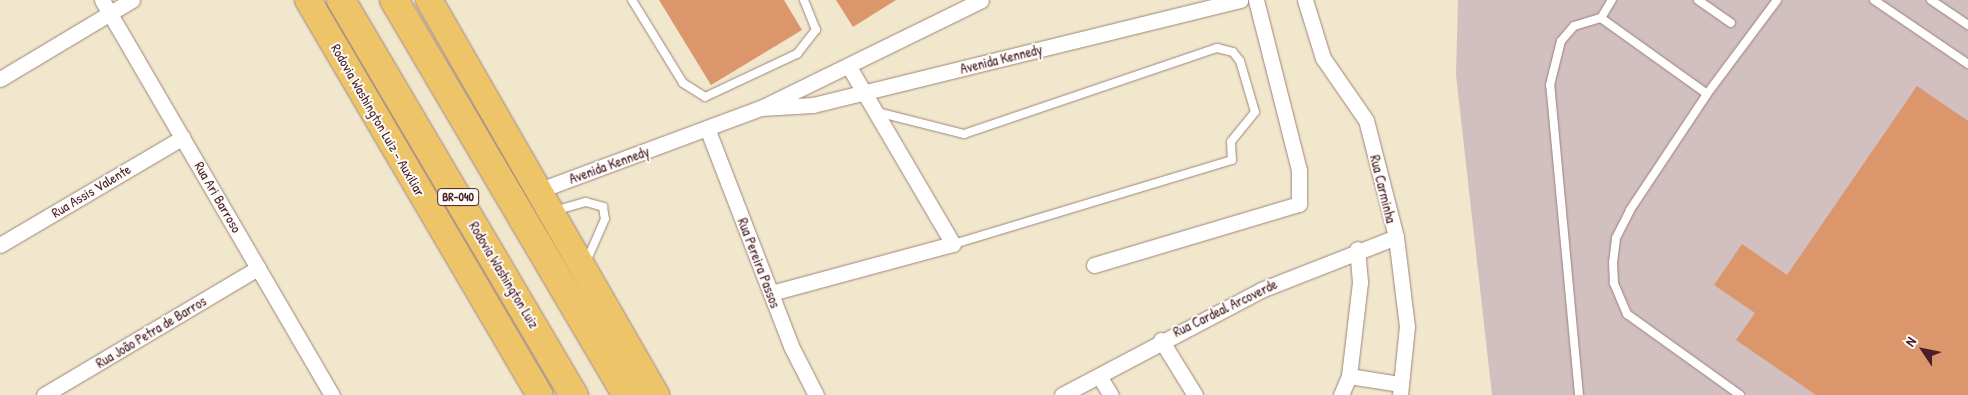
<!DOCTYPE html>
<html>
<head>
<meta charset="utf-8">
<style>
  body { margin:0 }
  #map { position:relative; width:1968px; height:395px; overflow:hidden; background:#f1e7cc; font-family:"Patrick Hand",sans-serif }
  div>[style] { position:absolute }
  .industrial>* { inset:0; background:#d2bfc0 }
  .building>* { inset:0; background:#dc966b }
  .roads { filter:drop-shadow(0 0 1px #9e837c) drop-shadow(0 0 1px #9e837c) }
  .service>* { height:8px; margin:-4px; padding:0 4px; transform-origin:4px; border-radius:4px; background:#fff }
  .minor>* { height:15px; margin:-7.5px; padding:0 7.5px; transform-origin:7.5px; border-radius:7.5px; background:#fff }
  .trunk>* { height:26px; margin:-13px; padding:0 13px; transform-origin:13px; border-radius:13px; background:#eec469 }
  .motorway>* { height:28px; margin:-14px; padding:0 14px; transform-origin:14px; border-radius:14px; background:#eec469 }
  span { translate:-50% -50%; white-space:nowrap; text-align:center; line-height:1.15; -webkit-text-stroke:4px #fdfcf7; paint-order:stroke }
  .shield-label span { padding:1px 4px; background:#fdfcf7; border:1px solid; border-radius:4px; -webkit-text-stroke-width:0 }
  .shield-label { font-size:12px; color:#4a1f2b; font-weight:700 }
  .street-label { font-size:14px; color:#4a1f2b }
  .north { position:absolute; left:1898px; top:325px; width:50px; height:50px; -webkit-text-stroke:4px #fdfcf7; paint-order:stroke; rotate:304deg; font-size:14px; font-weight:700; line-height:20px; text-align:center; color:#4a1f2b }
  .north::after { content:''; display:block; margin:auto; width:18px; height:22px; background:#4a1f2b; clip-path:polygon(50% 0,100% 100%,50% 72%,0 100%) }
</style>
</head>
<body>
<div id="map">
  <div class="industrial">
    <i style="clip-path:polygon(1458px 0,1968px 0,1968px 395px,1492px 395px,1456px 75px)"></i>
  </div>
  <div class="building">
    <i style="clip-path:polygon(659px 0,784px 0,802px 30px,711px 85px)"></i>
    <i style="clip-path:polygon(836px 0,896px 0,853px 27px)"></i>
    <i style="clip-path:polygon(1917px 86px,1968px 121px,1968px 395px,1816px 395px,1736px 340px,1755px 313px,1714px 285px,1742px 244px,1787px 275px)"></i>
  </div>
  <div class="roads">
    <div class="service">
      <i style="left:632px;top:0;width:97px;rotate:58.4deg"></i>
      <i style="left:683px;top:83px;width:26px;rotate:32deg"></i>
      <i style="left:705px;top:97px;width:102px;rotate:-25.1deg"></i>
      <i style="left:797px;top:54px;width:31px;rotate:-52deg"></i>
      <i style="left:816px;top:30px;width:32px;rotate:-112deg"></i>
      <i style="left:1698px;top:0;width:40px;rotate:34.9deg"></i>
      <i style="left:1874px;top:0;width:114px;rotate:34.2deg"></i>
      <i style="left:1931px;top:0;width:45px;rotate:34deg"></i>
      <i style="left:1601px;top:18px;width:21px;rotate:-59deg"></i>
      <i style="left:877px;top:112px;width:90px;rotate:14.2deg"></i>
      <i style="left:964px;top:134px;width:267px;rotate:-18.8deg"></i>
      <i style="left:1217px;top:48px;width:16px;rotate:14deg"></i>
      <i style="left:1233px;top:52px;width:11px;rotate:52deg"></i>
      <i style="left:1240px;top:61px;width:53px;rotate:73.6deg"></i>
      <i style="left:1255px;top:112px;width:38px;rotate:129deg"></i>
      <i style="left:1231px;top:142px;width:18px;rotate:87deg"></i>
      <i style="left:1232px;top:160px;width:291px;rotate:163.2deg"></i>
      <i style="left:554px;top:211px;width:33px;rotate:-16deg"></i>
      <i style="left:586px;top:202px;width:18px;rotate:16deg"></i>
      <i style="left:603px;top:207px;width:12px;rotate:81deg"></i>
      <i style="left:605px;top:219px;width:47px;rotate:113.8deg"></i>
      <i style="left:1579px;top:395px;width:311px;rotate:-95.3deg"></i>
      <i style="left:1550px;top:85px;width:45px;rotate:-76deg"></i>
      <i style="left:1561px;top:41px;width:20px;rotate:-49deg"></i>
      <i style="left:1574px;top:26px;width:28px;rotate:-17deg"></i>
      <i style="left:1601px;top:18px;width:130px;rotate:35.6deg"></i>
      <i style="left:1740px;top:395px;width:139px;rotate:-144.4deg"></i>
      <i style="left:1627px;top:314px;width:34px;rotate:-113deg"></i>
      <i style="left:1614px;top:283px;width:20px;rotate:-93deg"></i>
      <i style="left:1613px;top:263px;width:25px;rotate:-83deg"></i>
      <i style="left:1616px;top:238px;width:31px;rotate:-63deg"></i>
      <i style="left:1630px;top:210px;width:139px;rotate:-56.4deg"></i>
      <i style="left:1707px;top:94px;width:117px;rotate:-53.3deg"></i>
    </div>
    <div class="minor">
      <i style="left:102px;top:0;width:457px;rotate:59.8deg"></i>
      <i style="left:1305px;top:0;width:61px;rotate:72.8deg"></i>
      <i style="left:1323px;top:58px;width:75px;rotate:55.3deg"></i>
      <i style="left:1366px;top:120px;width:121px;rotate:75.6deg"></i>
      <i style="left:1396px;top:237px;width:90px;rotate:83deg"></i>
      <i style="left:1407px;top:326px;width:69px;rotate:95.8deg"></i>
      <i style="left:0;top:79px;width:154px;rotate:-30.9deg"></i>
      <i style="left:761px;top:108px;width:52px;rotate:-3.3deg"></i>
      <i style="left:813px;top:105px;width:440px;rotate:-13.8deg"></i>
      <i style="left:707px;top:128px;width:234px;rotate:68.9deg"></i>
      <i style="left:791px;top:346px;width:55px;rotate:63deg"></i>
      <i style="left:540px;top:190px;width:236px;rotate:-20.4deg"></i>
      <i style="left:761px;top:108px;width:245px;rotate:-26.1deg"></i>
      <i style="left:0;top:245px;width:212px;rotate:-30.5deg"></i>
      <i style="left:1094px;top:265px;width:214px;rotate:-16.6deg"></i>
      <i style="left:1299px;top:204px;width:34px;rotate:-90deg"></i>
      <i style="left:1299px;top:170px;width:175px;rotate:-104.2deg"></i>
      <i style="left:771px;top:293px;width:188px;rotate:-15.1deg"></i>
      <i style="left:953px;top:244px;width:205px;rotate:-120.4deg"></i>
      <i style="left:1161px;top:340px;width:65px;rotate:58.3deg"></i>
      <i style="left:1099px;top:376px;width:22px;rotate:58deg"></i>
      <i style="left:1349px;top:376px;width:52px;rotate:8.9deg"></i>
      <i style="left:44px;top:395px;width:249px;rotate:-30.7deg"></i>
      <i style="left:1062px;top:395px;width:225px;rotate:-27.8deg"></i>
      <i style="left:1261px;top:290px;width:145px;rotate:-21.4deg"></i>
      <i style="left:1341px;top:395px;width:21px;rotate:-67deg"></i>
      <i style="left:1349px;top:376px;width:95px;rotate:-83.3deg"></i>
      <i style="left:1360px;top:282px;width:33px;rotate:-95deg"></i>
    </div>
    <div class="trunk">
      <i style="left:308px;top:0;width:458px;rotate:59.6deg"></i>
      <i style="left:429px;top:0;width:456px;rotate:60.1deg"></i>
    </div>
    <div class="motorway">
      <i style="left:341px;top:0;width:459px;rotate:59.5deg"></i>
      <i style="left:394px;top:0;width:459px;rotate:59.5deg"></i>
    </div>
  </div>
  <div class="shield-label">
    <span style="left:458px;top:197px">BR-040</span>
  </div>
  <div class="street-label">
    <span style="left:1001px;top:59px;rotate:-14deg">Avenida Kennedy</span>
    <span style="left:378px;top:120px;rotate:60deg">Rodovia Washington Luiz - Auxiliar</span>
    <span style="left:609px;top:165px;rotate:-20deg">Avenida Kennedy</span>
    <span style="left:1383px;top:189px;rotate:76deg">Rua Carminha</span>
    <span style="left:91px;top:191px;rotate:-31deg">Rua Assis Valente</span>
    <span style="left:218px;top:197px;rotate:60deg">Rua Ari Barroso</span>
    <span style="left:759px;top:263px;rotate:69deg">Rua Pereira Passos</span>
    <span style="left:504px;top:275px;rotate:59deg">Rodovia Washington Luiz</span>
    <span style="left:1225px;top:308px;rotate:-26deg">Rua Cardeal Arcoverde</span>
    <span style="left:151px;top:332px;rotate:-31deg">Rua João Petra de Barros</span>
  </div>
  <div class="north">N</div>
</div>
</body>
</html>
